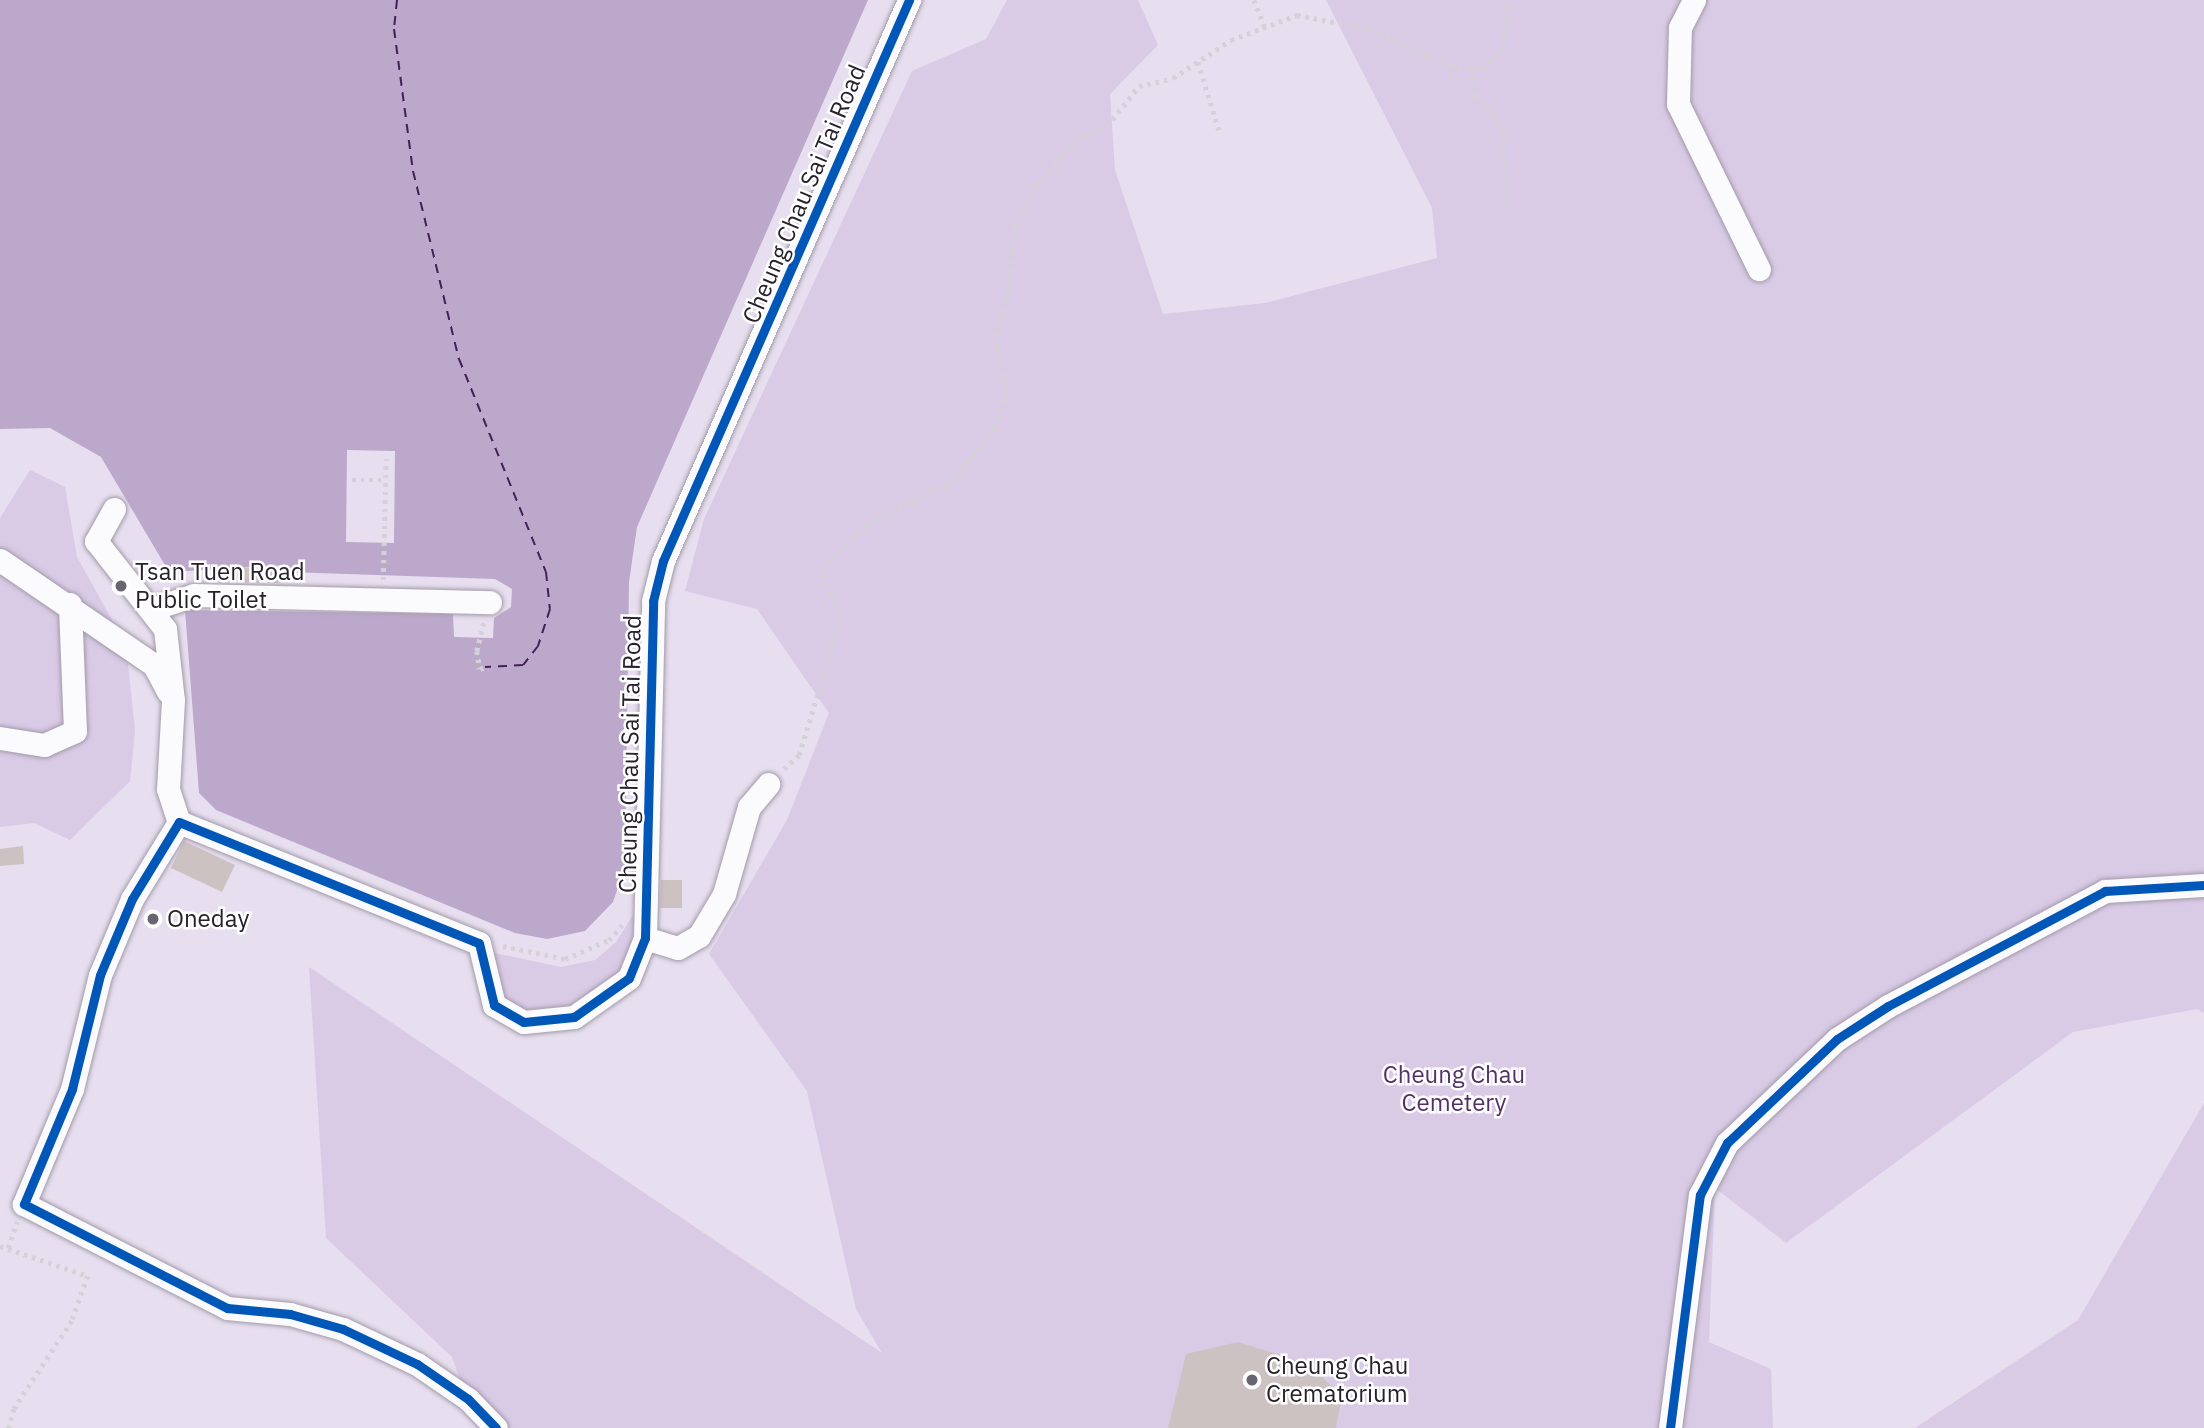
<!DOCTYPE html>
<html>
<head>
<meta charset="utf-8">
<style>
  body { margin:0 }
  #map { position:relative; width:2204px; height:1428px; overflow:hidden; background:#e7deef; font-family:"IBM Plex Sans",sans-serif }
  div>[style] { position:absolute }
  .green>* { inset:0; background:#d9cae6 }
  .water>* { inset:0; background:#bca8cb }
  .pier>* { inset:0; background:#e7deef }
  .ferry>* { height:2px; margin-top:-1px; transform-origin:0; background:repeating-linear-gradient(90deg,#422158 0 9px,transparent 0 16px) }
  .building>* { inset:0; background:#cdc2c2 }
  .path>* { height:4.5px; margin-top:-2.25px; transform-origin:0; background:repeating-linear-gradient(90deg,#d4d2d6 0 3.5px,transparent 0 8.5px) }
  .roads { filter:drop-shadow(0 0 2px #a29ba8) drop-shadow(0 0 2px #a29ba8) }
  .minor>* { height:23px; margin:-11.5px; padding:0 11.5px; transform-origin:11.5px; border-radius:11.5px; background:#fbfafd }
  .cycleway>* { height:9px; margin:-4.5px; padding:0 4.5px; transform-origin:4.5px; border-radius:4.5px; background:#0057b8 }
  .dots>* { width:19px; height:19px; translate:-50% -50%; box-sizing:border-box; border:4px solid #fff; border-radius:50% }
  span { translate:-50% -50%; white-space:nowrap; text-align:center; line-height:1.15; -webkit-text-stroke:5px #fff; paint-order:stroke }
  .street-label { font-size:24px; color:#27212b }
  .poi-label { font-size:24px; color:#27212b }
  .left { translate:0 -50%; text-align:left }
  .park-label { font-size:24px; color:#523169 }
</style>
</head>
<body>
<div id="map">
  <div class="green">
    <i style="clip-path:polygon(1007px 0,1138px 0,1158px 45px,1110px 94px,1115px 170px,1163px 314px,1265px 303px,1437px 258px,1432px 208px,1326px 0,2204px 0,2204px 1013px,2197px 1009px,2073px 1032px,1786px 1243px,1715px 1188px,1709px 1342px,1771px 1369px,1773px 1428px,477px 1428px,452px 1357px,326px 1238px,309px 967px,882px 1353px,856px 1309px,807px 1091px,709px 954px,787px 820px,829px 713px,757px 609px,685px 591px,704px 519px,912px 71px,986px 39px)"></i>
    <i style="clip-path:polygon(30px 470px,65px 487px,77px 557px,126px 645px,135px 731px,130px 781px,70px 840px,34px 823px,0 827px,0 518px)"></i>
    <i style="clip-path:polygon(637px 909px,627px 962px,607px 984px,567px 1008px,528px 1015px,500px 999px,490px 952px,561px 967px,595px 960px,616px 942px)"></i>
    <i style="clip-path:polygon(2204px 1103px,2204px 1428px,1915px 1428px,2078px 1320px)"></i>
  </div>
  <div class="water">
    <i style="clip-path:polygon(0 0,868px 0,637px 527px,629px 582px,625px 866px,613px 902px,585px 931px,547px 939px,515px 933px,216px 810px,199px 793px,185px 610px,453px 614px,454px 637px,493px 638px,494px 618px,511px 607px,512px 589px,495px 579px,288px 572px,287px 565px,169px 572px,101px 457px,50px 428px,0 429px)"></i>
  </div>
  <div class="pier">
    <i style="clip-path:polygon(347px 450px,395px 451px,394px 543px,346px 542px)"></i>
  </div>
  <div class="ferry">
    <i style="left:397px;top:0;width:29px;rotate:96deg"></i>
    <i style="left:394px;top:29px;width:143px;rotate:82.4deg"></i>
    <i style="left:413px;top:171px;width:194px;rotate:76.3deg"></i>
    <i style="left:459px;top:359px;width:230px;rotate:67.8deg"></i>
    <i style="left:546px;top:572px;width:37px;rotate:84deg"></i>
    <i style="left:550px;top:609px;width:39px;rotate:108deg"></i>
    <i style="left:538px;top:646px;width:24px;rotate:128deg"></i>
    <i style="left:523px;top:665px;width:38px;rotate:177deg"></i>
  </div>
  <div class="building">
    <i style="clip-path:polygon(230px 568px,284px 568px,284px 583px,230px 582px)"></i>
    <i style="clip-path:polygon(184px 841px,235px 865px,222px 892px,171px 868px)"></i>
    <i style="clip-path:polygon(23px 846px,24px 864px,0 866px,0 849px)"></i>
    <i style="clip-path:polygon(661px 880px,682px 880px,682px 908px,660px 908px)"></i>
    <i style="clip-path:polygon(1238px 1342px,1308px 1364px,1342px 1396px,1336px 1428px,1168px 1428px,1186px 1354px)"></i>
  </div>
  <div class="path">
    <i style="left:1254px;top:0;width:29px;rotate:68deg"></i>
    <i style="left:1198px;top:62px;width:71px;rotate:72.8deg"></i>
    <i style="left:1469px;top:68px;width:29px;rotate:78deg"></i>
    <i style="left:1475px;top:96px;width:23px;rotate:43deg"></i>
    <i style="left:1492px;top:112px;width:25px;rotate:63deg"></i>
    <i style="left:1503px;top:134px;width:73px;rotate:85.3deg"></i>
    <i style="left:352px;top:480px;width:34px"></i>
    <i style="left:383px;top:580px;width:121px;rotate:-88.6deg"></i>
    <i style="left:484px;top:623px;width:29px;rotate:104deg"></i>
    <i style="left:477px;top:651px;width:18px;rotate:81deg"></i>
    <i style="left:480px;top:669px;width:5px;rotate:-22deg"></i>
    <i style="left:784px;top:769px;width:21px;rotate:-43deg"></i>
    <i style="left:799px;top:755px;width:143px;rotate:-73deg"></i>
    <i style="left:841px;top:618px;width:53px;rotate:-112.2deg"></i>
    <i style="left:821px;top:569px;width:65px;rotate:-43.8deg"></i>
    <i style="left:868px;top:524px;width:101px;rotate:-27.8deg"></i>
    <i style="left:957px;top:477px;width:63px;rotate:-52.8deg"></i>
    <i style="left:995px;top:427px;width:36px;rotate:-72deg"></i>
    <i style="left:1006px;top:393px;width:58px;rotate:-100deg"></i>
    <i style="left:996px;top:336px;width:49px;rotate:-74.5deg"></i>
    <i style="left:1009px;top:289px;width:63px;rotate:-84.6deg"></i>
    <i style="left:1015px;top:226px;width:47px;rotate:-61.8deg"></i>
    <i style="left:1037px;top:185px;width:60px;rotate:-49.7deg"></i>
    <i style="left:1076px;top:139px;width:34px;rotate:-23deg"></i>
    <i style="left:1107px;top:126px;width:51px;rotate:-51.3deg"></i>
    <i style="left:1139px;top:86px;width:35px;rotate:-13deg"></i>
    <i style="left:1173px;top:78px;width:69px;rotate:-33.2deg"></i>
    <i style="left:1231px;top:40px;width:71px;rotate:-20.7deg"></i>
    <i style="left:1297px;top:15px;width:75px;rotate:10.7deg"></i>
    <i style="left:1371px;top:29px;width:87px;rotate:25.1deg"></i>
    <i style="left:1450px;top:66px;width:33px;rotate:5deg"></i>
    <i style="left:1483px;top:69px;width:25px;rotate:-42deg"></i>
    <i style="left:1502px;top:52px;width:52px;rotate:-82.3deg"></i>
    <i style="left:503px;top:946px;width:63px;rotate:11.8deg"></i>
    <i style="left:565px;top:959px;width:48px;rotate:-23.4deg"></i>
    <i style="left:609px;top:940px;width:20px;rotate:-49deg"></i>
    <i style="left:0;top:1246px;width:93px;rotate:18.8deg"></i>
    <i style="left:88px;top:1276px;width:48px;rotate:109.6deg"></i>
    <i style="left:72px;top:1321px;width:105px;rotate:123.4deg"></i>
    <i style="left:14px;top:1409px;width:20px;rotate:105deg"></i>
    <i style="left:8px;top:1248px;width:28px;rotate:-71deg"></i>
  </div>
  <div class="roads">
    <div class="minor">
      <i style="left:1694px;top:0;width:30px;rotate:117deg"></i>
      <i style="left:1680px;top:27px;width:77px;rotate:91.5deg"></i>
      <i style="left:1678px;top:104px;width:184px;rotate:63.9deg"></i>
      <i style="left:114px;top:509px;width:37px;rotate:119deg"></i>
      <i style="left:96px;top:541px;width:112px;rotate:51.9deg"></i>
      <i style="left:165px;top:629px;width:71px;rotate:83.6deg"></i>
      <i style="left:173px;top:700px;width:89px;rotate:93.2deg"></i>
      <i style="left:168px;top:789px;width:35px;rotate:72deg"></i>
      <i style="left:0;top:560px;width:186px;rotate:34.3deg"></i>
      <i style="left:154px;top:665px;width:30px;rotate:62deg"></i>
      <i style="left:152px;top:609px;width:44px;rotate:-18.4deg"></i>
      <i style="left:194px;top:595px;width:296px;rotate:1.4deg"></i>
      <i style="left:0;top:738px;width:45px;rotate:9deg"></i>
      <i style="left:44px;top:745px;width:34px;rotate:-24deg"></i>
      <i style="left:75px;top:731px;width:127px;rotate:-92.3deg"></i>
      <i style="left:179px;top:822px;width:323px;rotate:22deg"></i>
      <i style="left:479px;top:943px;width:64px;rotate:76.4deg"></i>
      <i style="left:494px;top:1005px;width:34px;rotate:30deg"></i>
      <i style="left:524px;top:1022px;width:50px;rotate:-5.7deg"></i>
      <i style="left:574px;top:1017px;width:67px;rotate:-35.3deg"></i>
      <i style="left:629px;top:978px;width:43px;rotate:-68.2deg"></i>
      <i style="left:645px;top:938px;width:337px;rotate:-88.6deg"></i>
      <i style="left:653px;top:601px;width:41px;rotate:-76deg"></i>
      <i style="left:663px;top:561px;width:613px;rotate:-66.32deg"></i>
      <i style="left:179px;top:822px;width:90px;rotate:121.4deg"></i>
      <i style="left:132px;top:899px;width:82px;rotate:112.8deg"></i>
      <i style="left:100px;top:975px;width:117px;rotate:103.8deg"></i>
      <i style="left:72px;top:1089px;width:125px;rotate:112.7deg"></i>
      <i style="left:24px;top:1204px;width:228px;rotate:27.1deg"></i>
      <i style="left:227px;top:1308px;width:63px;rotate:5.4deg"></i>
      <i style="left:290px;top:1314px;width:55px;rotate:15.8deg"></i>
      <i style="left:343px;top:1329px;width:82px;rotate:25.3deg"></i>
      <i style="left:417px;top:1364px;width:62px;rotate:34.5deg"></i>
      <i style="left:468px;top:1399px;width:40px;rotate:46deg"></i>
      <i style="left:645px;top:938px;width:34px;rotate:17deg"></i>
      <i style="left:678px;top:948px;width:24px;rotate:-30deg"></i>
      <i style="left:699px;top:936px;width:49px;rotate:-59.2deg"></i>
      <i style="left:724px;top:894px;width:91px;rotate:-74deg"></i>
      <i style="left:749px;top:807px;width:30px;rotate:-50deg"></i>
      <i style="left:1670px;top:1428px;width:235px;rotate:-82.7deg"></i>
      <i style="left:1700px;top:1195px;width:59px;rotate:-62.6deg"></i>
      <i style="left:1727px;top:1143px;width:151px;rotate:-43.4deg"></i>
      <i style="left:1837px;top:1039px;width:61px;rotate:-32.9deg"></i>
      <i style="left:1888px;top:1006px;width:246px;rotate:-27.9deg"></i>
      <i style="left:2105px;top:891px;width:99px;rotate:-3.5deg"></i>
    </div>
  </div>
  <div class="cycleway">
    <i style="left:496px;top:1428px;width:40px;rotate:-134deg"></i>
    <i style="left:468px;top:1399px;width:62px;rotate:-145.5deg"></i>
    <i style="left:417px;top:1364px;width:82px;rotate:-154.7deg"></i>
    <i style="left:343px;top:1329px;width:55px;rotate:-164.2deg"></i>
    <i style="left:290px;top:1314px;width:63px;rotate:-174.6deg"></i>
    <i style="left:227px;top:1308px;width:228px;rotate:-152.9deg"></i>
    <i style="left:24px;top:1204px;width:125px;rotate:-67.3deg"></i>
    <i style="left:72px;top:1089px;width:117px;rotate:-76.2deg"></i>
    <i style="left:100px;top:975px;width:82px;rotate:-67.2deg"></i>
    <i style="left:132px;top:899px;width:90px;rotate:-58.6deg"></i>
    <i style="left:179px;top:822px;width:323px;rotate:22deg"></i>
    <i style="left:479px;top:943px;width:64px;rotate:76.4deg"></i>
    <i style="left:494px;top:1005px;width:34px;rotate:30deg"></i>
    <i style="left:524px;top:1022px;width:50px;rotate:-5.7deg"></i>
    <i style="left:574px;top:1017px;width:67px;rotate:-35.3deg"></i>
    <i style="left:629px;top:978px;width:43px;rotate:-68.2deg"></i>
    <i style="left:645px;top:938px;width:337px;rotate:-88.6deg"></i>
    <i style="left:653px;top:601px;width:41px;rotate:-76deg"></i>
    <i style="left:663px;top:561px;width:613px;rotate:-66.32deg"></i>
    <i style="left:1670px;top:1428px;width:235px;rotate:-82.7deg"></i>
    <i style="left:1700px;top:1195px;width:59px;rotate:-62.6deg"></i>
    <i style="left:1727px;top:1143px;width:151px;rotate:-43.4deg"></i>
    <i style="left:1837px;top:1039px;width:61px;rotate:-32.9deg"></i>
    <i style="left:1888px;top:1006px;width:246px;rotate:-27.9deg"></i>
    <i style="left:2105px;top:891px;width:99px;rotate:-3.5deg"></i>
  </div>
  <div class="dots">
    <i style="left:121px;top:586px;background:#6a6370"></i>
    <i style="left:153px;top:919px;background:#6a6370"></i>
    <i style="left:1252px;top:1380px;background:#6a6370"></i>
  </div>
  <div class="street-label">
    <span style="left:804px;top:194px;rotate:-67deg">Cheung Chau Sai Tai Road</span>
    <span style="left:630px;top:754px;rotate:-89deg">Cheung Chau Sai Tai Road</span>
  </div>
  <div class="poi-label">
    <span class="left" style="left:135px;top:586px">Tsan Tuen Road<br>Public Toilet</span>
    <span class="left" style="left:167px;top:919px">Oneday</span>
    <span class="left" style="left:1266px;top:1380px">Cheung Chau<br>Crematorium</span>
  </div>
  <div class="park-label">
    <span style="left:1454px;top:1089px">Cheung Chau<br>Cemetery</span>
  </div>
</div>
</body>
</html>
